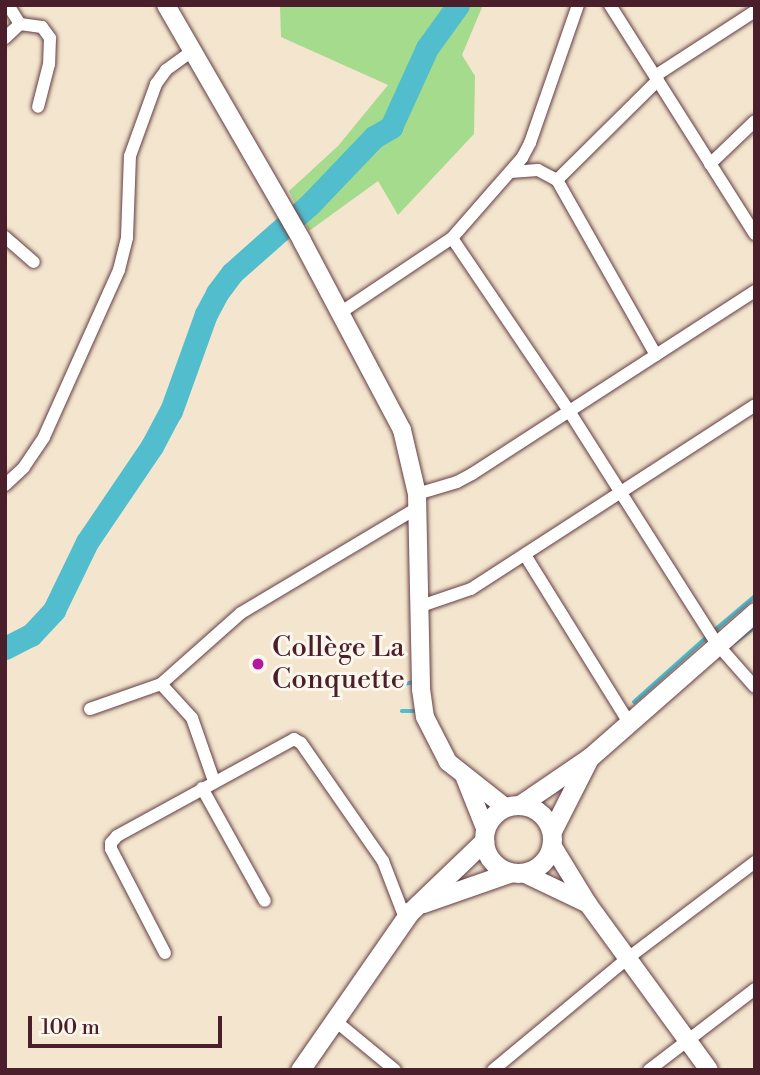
<!DOCTYPE html>
<html>
<head>
<meta charset="utf-8">
<style>
  body { margin:0 }
  #map { position:relative; width:760px; height:1075px; overflow:hidden; background:#f4e6ce; font-family:"Libre Bodoni",serif }
  div>[style] { position:absolute }
  .green>* { inset:0; background:#a5db8c }
  .stream>* { height:3.5px; margin:-1.75px; padding:0 1.75px; transform-origin:1.75px; border-radius:1.75px; background:#52bdcd }
  .river>* { height:23px; margin:-11.5px; padding:0 11.5px; transform-origin:11.5px; border-radius:11.5px; background:#52bdcd }
  .roads { filter:drop-shadow(0 0 2px #643d43) drop-shadow(0 0 2px #643d43) }
  .street>* { height:12px; margin:-6px; padding:0 6px; transform-origin:6px; border-radius:6px; background:#fff }
  .secondary>* { height:18px; margin:-9px; padding:0 9px; transform-origin:9px; border-radius:9px; background:#fff }
  .primary>* { height:19px; margin:-9.5px; padding:0 9.5px; transform-origin:9.5px; border-radius:9.5px; background:#fff }
  .primary>.ring { margin:-9.5px; padding:0; box-sizing:content-box; background:none; border:19px solid #fff; border-radius:50% }
  .dots>* { width:19px; height:19px; translate:-50% -50%; box-sizing:border-box; border:4px solid #fbf7ec; border-radius:50% }
  span { translate:-50% -50%; white-space:nowrap; text-align:center; line-height:1.15; -webkit-text-stroke:6px #fbf7ec; paint-order:stroke }
  .poi-label { font-size:28px; color:#4a1f2b }
  .left { translate:0 -50%; text-align:left }
  .frame { position:absolute; inset:0; border:7px solid #4a1f2b; pointer-events:none }
  .scale { position:absolute; left:28px; top:1016px; width:194px; height:32px; box-sizing:border-box; border:4px solid #4a1f2b; border-top:0; padding-left:9px; font-size:21px; line-height:24px; white-space:nowrap; color:#4a1f2b; -webkit-text-stroke:5px #fbf7ec; paint-order:stroke }
</style>
</head>
<body>
<div id="map">
  <div class="green">
    <i style="clip-path:polygon(280px 5px,483px 5px,462px 55px,475px 76px,474px 134px,398px 215px,378px 181px,309px 231px,289px 191px,338px 146px,388px 85px,281px 37px)"></i>
  </div>
  <div class="stream">
    <i style="left:716px;top:629px;width:51px;rotate:-40.2deg"></i>
    <i style="left:734px;top:643px;width:26px;rotate:-37deg"></i>
    <i style="left:403px;top:684px;width:12px;rotate:-9deg"></i>
    <i style="left:634px;top:702px;width:99px;rotate:-41.7deg"></i>
    <i style="left:402px;top:711px;width:16px"></i>
  </div>
  <div class="river">
    <i style="left:5px;top:648px;width:29px;rotate:-27deg"></i>
    <i style="left:31px;top:635px;width:34px;rotate:-47deg"></i>
    <i style="left:54px;top:610px;width:76px;rotate:-64.1deg"></i>
    <i style="left:87px;top:542px;width:116px;rotate:-55.9deg"></i>
    <i style="left:152px;top:446px;width:40px;rotate:-62deg"></i>
    <i style="left:171px;top:411px;width:103px;rotate:-70.2deg"></i>
    <i style="left:206px;top:314px;width:24px;rotate:-62deg"></i>
    <i style="left:217px;top:293px;width:25px;rotate:-53deg"></i>
    <i style="left:232px;top:273px;width:104px;rotate:-41.5deg"></i>
    <i style="left:310px;top:204px;width:93px;rotate:-46.3deg"></i>
    <i style="left:374px;top:137px;width:20px;rotate:-30deg"></i>
    <i style="left:391px;top:127px;width:87px;rotate:-65.5deg"></i>
    <i style="left:427px;top:48px;width:53px;rotate:-54.2deg"></i>
  </div>
  <div class="roads">
    <div class="street">
      <i style="left:8px;top:5px;width:22px;rotate:58deg"></i>
      <i style="left:578px;top:5px;width:146px;rotate:109.2deg"></i>
      <i style="left:530px;top:143px;width:17px;rotate:118deg"></i>
      <i style="left:522px;top:158px;width:106px;rotate:131.2deg"></i>
      <i style="left:452px;top:238px;width:209px;rotate:55.9deg"></i>
      <i style="left:569px;top:411px;width:276px;rotate:57.6deg"></i>
      <i style="left:717px;top:644px;width:57px;rotate:48.5deg"></i>
      <i style="left:610px;top:5px;width:271px;rotate:57.7deg"></i>
      <i style="left:20px;top:24px;width:22px;rotate:8deg"></i>
      <i style="left:42px;top:27px;width:14px;rotate:54deg"></i>
      <i style="left:50px;top:38px;width:26px;rotate:92deg"></i>
      <i style="left:49px;top:64px;width:44px;rotate:104.3deg"></i>
      <i style="left:5px;top:38px;width:21px;rotate:-43deg"></i>
      <i style="left:655px;top:76px;width:119px;rotate:-33deg"></i>
      <i style="left:710px;top:164px;width:62px;rotate:-43.7deg"></i>
      <i style="left:510px;top:172px;width:28px;rotate:-4deg"></i>
      <i style="left:538px;top:170px;width:21px;rotate:28deg"></i>
      <i style="left:557px;top:180px;width:201px;rotate:60.5deg"></i>
      <i style="left:557px;top:180px;width:142px;rotate:-44.7deg"></i>
      <i style="left:5px;top:237px;width:38px;rotate:41deg"></i>
      <i style="left:340px;top:313px;width:135px;rotate:-33.8deg"></i>
      <i style="left:5px;top:485px;width:26px;rotate:-43deg"></i>
      <i style="left:24px;top:467px;width:36px;rotate:-56deg"></i>
      <i style="left:44px;top:437px;width:183px;rotate:-65.8deg"></i>
      <i style="left:119px;top:270px;width:34px;rotate:-76deg"></i>
      <i style="left:127px;top:237px;width:81px;rotate:-87.9deg"></i>
      <i style="left:130px;top:156px;width:77px;rotate:-70.1deg"></i>
      <i style="left:156px;top:84px;width:17px;rotate:-54deg"></i>
      <i style="left:166px;top:70px;width:34px;rotate:-36deg"></i>
      <i style="left:417px;top:494px;width:42px;rotate:-16.7deg"></i>
      <i style="left:457px;top:482px;width:17px;rotate:-28deg"></i>
      <i style="left:472px;top:474px;width:337px;rotate:-32.9deg"></i>
      <i style="left:525px;top:555px;width:198px;rotate:58.2deg"></i>
      <i style="left:421px;top:606px;width:53px;rotate:-18.8deg"></i>
      <i style="left:471px;top:589px;width:338px;rotate:-32.9deg"></i>
      <i style="left:161px;top:684px;width:46px;rotate:47.6deg"></i>
      <i style="left:192px;top:718px;width:67px;rotate:70.8deg"></i>
      <i style="left:90px;top:709px;width:75px;rotate:-19.4deg"></i>
      <i style="left:161px;top:684px;width:107px;rotate:-41.6deg"></i>
      <i style="left:241px;top:613px;width:205px;rotate:-30.8deg"></i>
      <i style="left:202px;top:788px;width:129px;rotate:60.9deg"></i>
      <i style="left:165px;top:953px;width:117px;rotate:-117.4deg"></i>
      <i style="left:111px;top:849px;width:6px;rotate:-90deg"></i>
      <i style="left:111px;top:843px;width:9px;rotate:-49deg"></i>
      <i style="left:117px;top:836px;width:202px;rotate:-28.7deg"></i>
      <i style="left:294px;top:739px;width:8px;rotate:30deg"></i>
      <i style="left:301px;top:743px;width:144px;rotate:55.2deg"></i>
      <i style="left:383px;top:861px;width:61px;rotate:68.9deg"></i>
      <i style="left:333px;top:1019px;width:80px;rotate:39.4deg"></i>
      <i style="left:493px;top:1070px;width:175px;rotate:-39.7deg"></i>
      <i style="left:628px;top:958px;width:159px;rotate:-37.1deg"></i>
      <i style="left:649px;top:1070px;width:133px;rotate:-37.4deg"></i>
    </div>
    <div class="secondary">
      <i style="left:166px;top:5px;width:272px;rotate:60deg"></i>
      <i style="left:302px;top:241px;width:214px;rotate:62.1deg"></i>
      <i style="left:402px;top:430px;width:66px;rotate:76.8deg"></i>
      <i style="left:417px;top:494px;width:195px;rotate:88.8deg"></i>
      <i style="left:421px;top:689px;width:28px;rotate:82deg"></i>
      <i style="left:425px;top:717px;width:51px;rotate:62.9deg"></i>
      <i style="left:448px;top:762px;width:73px;rotate:38.3deg"></i>
      <i style="left:465px;top:778px;width:54px;rotate:68.2deg"></i>
      <i style="left:552px;top:845px;width:69px;rotate:58.6deg"></i>
      <i style="left:588px;top:904px;width:205px;rotate:53.9deg"></i>
      <i style="left:523px;top:873px;width:72px;rotate:25.5deg"></i>
    </div>
    <div class="primary">
      <i style="left:521px;top:804px;width:83px;rotate:-34.3deg"></i>
      <i style="left:590px;top:757px;width:220px;rotate:-41.3deg"></i>
      <i class="ring" style="left:484px;top:805px;width:49px;height:49px"></i>
      <i style="left:552px;top:831px;width:82px;rotate:-63.1deg"></i>
      <i style="left:423px;top:903px;width:91px;rotate:-19.2deg"></i>
      <i style="left:300px;top:1070px;width:193px;rotate:-55.2deg"></i>
      <i style="left:410px;top:912px;width:103px;rotate:-43.8deg"></i>
    </div>
  </div>
  <div class="dots">
    <i style="left:258px;top:664px;background:#b5179e"></i>
  </div>
  <div class="poi-label">
    <span class="left" style="left:272px;top:664px">Collège La<br>Conquette</span>
  </div>
  <div class="frame"></div>
  <div class="scale">100 m</div>
</div>
</body>
</html>
